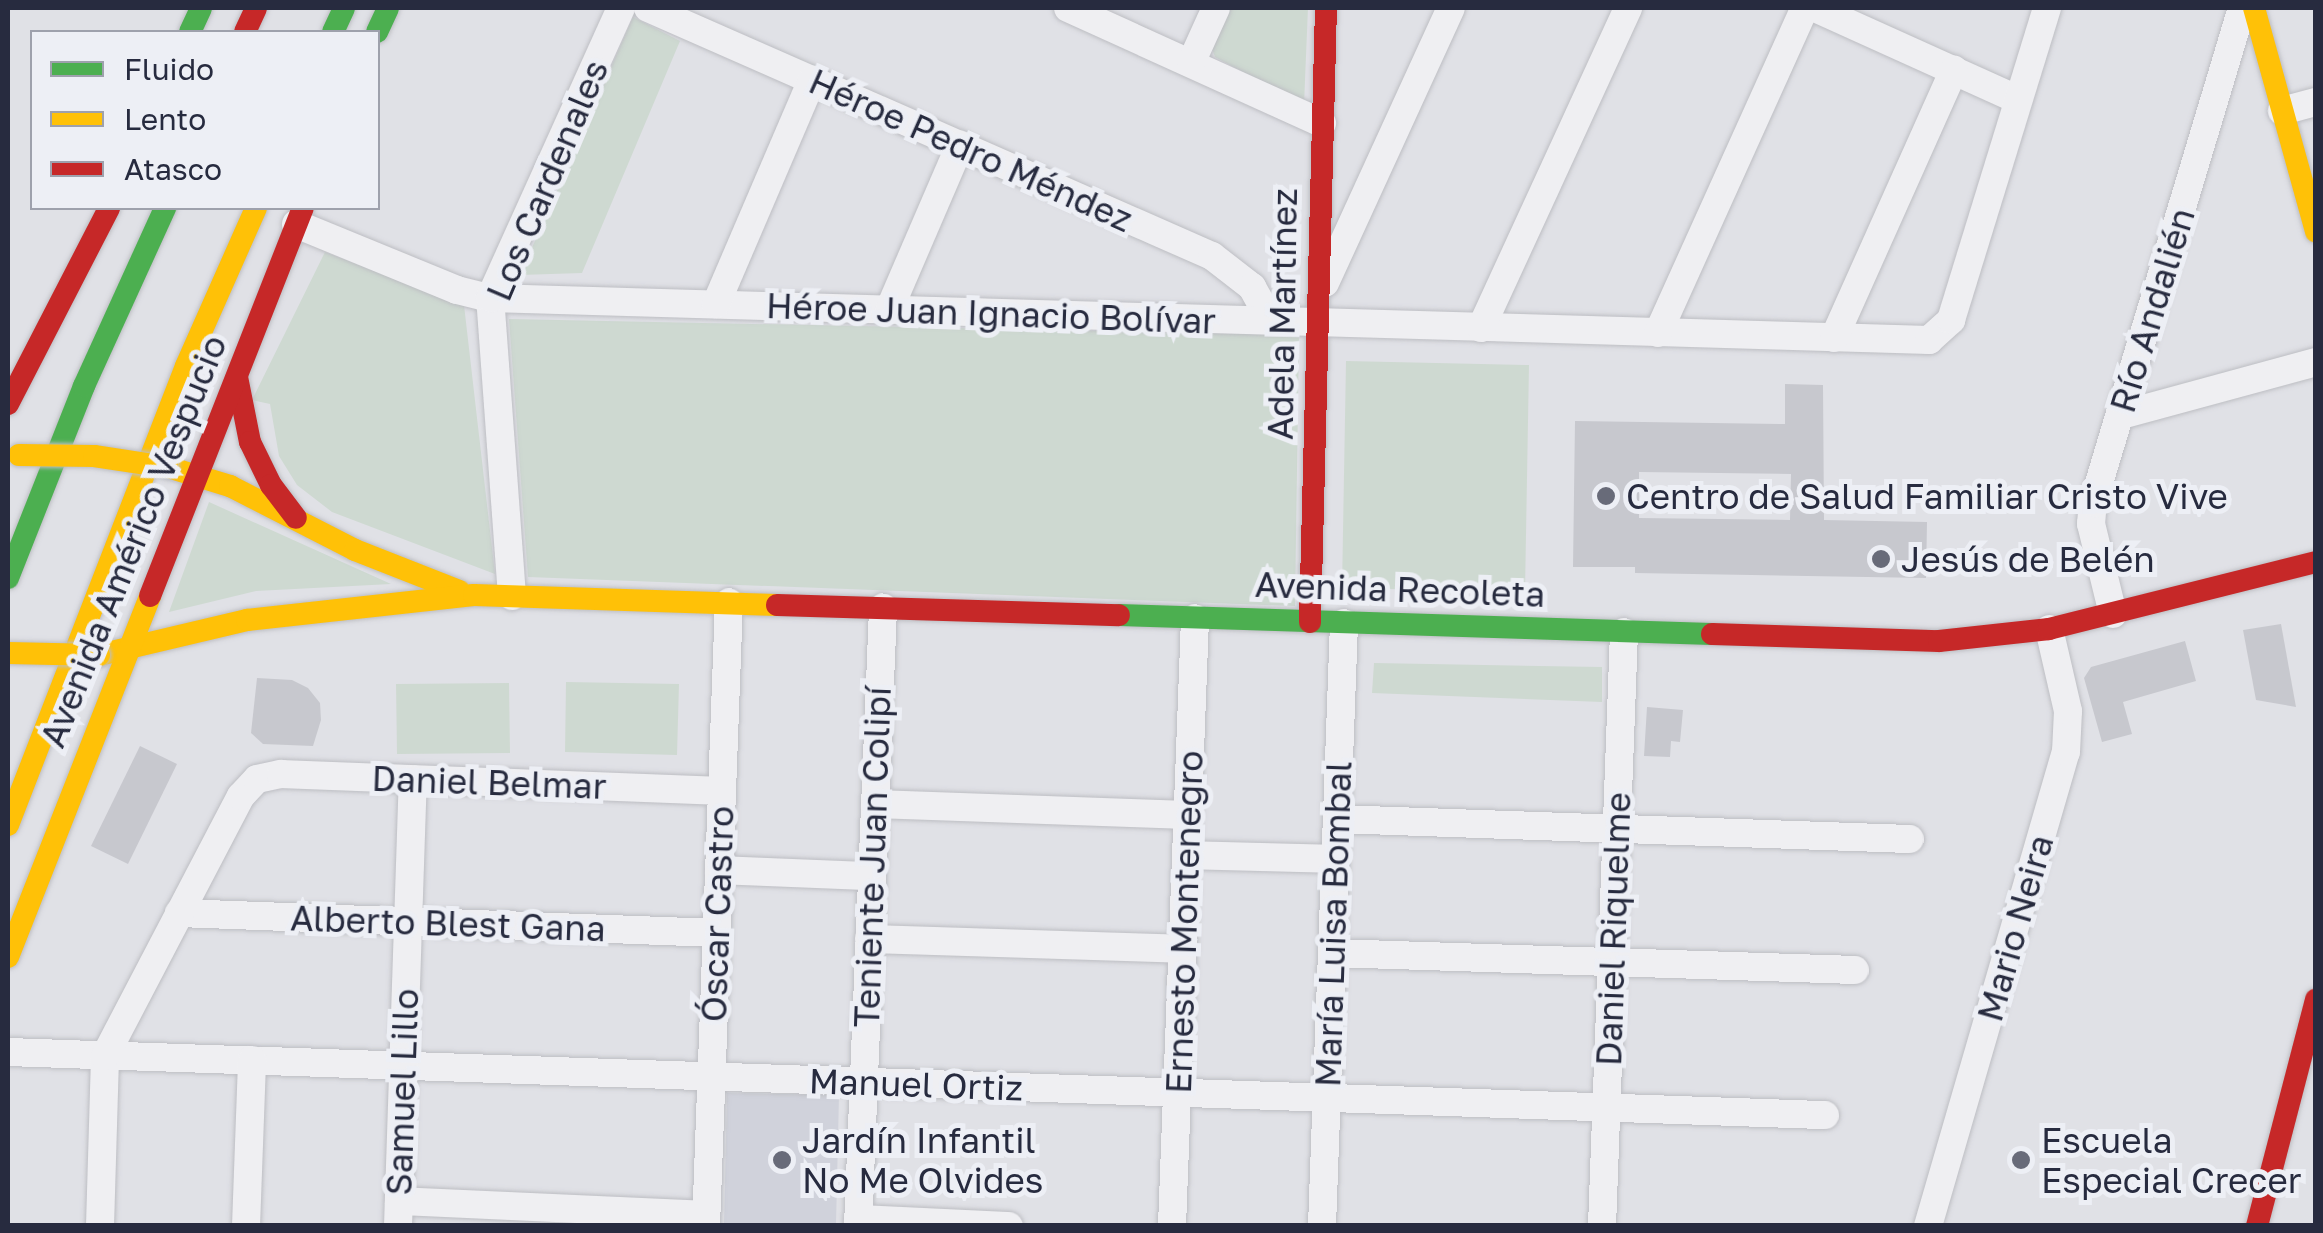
<!DOCTYPE html>
<html>
<head>
<meta charset="utf-8">
<style>
  body { margin:0 }
  #map { position:relative; width:2323px; height:1233px; overflow:hidden; background:#e0e1e6; font-family:"Golos Text",sans-serif }
  div>[style] { position:absolute }
  .built>* { inset:0; background:#d0d2db }
  .green>* { inset:0; background:#ced9d1 }
  .building>* { inset:0; background:#c7c8ce }
  .roads { filter:drop-shadow(0 0 2px #bdbec3) drop-shadow(0 0 2px #bdbec3) }
  .street>* { height:28px; margin:-14px; padding:0 14px; transform-origin:14px; border-radius:14px; background:#efeff2 }
  .fast>* { height:22px; margin:-11px; padding:0 11px; transform-origin:11px; border-radius:11px; background:#4caf50 }
  .slow>* { height:22px; margin:-11px; padding:0 11px; transform-origin:11px; border-radius:11px; background:#ffc107 }
  .jam>* { height:22px; margin:-11px; padding:0 11px; transform-origin:11px; border-radius:11px; background:#c62828 }
  .bridges { filter:drop-shadow(0 0 2px #bcbec4) drop-shadow(0 0 2px #bcbec4) }
  .slow-bridge>* { height:22px; margin:-11px; padding:0 11px; transform-origin:11px; border-radius:11px; background:#ffc107 }
  .dots>* { width:28px; height:28px; translate:-50% -50%; box-sizing:border-box; border:5px solid #edeff5; border-radius:50% }
  span { translate:-50% -50%; white-space:nowrap; text-align:center; line-height:1.15; -webkit-text-stroke:10px #edeff5; paint-order:stroke }
  .street-label { font-size:35px; color:#272b3f }
  .poi-label { font-size:35px; color:#272b3f }
  .left { translate:0 -50%; text-align:left }
  .frame { position:absolute; inset:0; border:10px solid #272b3f; pointer-events:none }
  .legend { position:absolute; left:30px; top:30px; width:350px; height:180px; box-sizing:border-box; background:#edeff5; border:2px solid #9ea1ac; margin:0; padding:12px 18px; list-style:none; font-size:30px; color:#272b3f }
  .legend li { display:flex; align-items:center; gap:20px; height:50px }
  .legend b { width:50px; border:2px solid #9ea1ac }
</style>
</head>
<body>
<div id="map">
  <div class="built">
    <i style="clip-path:polygon(727px 1093px,839px 1095px,836px 1225px,724px 1225px)"></i>
  </div>
  <div class="green">
    <i style="clip-path:polygon(1227px 8px,1308px 8px,1304px 105px,1215px 57px,1210px 43px)"></i>
    <i style="clip-path:polygon(633px 17px,680px 41px,582px 273px,520px 275px)"></i>
    <i style="clip-path:polygon(325px 252px,464px 305px,495px 574px,332px 512px,297px 485px,279px 456px,270px 404px,252px 400px)"></i>
    <i style="clip-path:polygon(509px 319px,1299px 335px,1295px 606px,528px 577px)"></i>
    <i style="clip-path:polygon(1346px 361px,1529px 365px,1525px 592px,1342px 588px)"></i>
    <i style="clip-path:polygon(209px 502px,391px 584px,256px 591px,169px 612px)"></i>
    <i style="clip-path:polygon(1374px 663px,1602px 667px,1602px 702px,1372px 693px)"></i>
    <i style="clip-path:polygon(566px 682px,679px 684px,677px 755px,565px 752px)"></i>
    <i style="clip-path:polygon(509px 683px,510px 753px,397px 754px,396px 684px)"></i>
  </div>
  <div class="building">
    <i style="clip-path:polygon(evenodd,1785px 384px,1823px 385px,1824px 520px,1927px 522px,1926px 578px,1635px 573px,1635px 567px,1573px 567px,1575px 421px,1785px 424px,1785px 384px,1639px 472px,1791px 474px,1790px 520px,1639px 518px,1639px 472px)"></i>
    <i style="clip-path:polygon(2281px 624px,2296px 707px,2256px 700px,2243px 630px)"></i>
    <i style="clip-path:polygon(2185px 641px,2196px 681px,2123px 702px,2132px 734px,2102px 742px,2084px 678px,2091px 667px)"></i>
    <i style="clip-path:polygon(257px 678px,292px 680px,308px 688px,320px 703px,321px 720px,313px 746px,263px 744px,251px 733px)"></i>
    <i style="clip-path:polygon(1647px 707px,1683px 710px,1680px 742px,1671px 741px,1670px 757px,1644px 756px)"></i>
    <i style="clip-path:polygon(140px 746px,177px 764px,128px 864px,91px 846px)"></i>
  </div>
  <div class="roads">
    <div class="street">
      <i style="left:648px;top:8px;width:616px;rotate:23.74deg"></i>
      <i style="left:1212px;top:256px;width:51px;rotate:37.8deg"></i>
      <i style="left:1252px;top:287px;width:39px;rotate:61deg"></i>
      <i style="left:1068px;top:8px;width:279px;rotate:24.4deg"></i>
      <i style="left:1815px;top:8px;width:222px;rotate:24.3deg"></i>
      <i style="left:1191px;top:63px;width:60px;rotate:-65.6deg"></i>
      <i style="left:2282px;top:111px;width:35px;rotate:-15deg"></i>
      <i style="left:296px;top:224px;width:174px;rotate:22.3deg"></i>
      <i style="left:457px;top:290px;width:34px;rotate:14deg"></i>
      <i style="left:490px;top:298px;width:1440px;rotate:1.67deg"></i>
      <i style="left:1929px;top:340px;width:30px;rotate:-42deg"></i>
      <i style="left:1951px;top:320px;width:326px;rotate:-72.9deg"></i>
      <i style="left:1325px;top:283px;width:302px;rotate:-65.4deg"></i>
      <i style="left:716px;top:304px;width:244px;rotate:-66.8deg"></i>
      <i style="left:889px;top:310px;width:180px;rotate:-66.7deg"></i>
      <i style="left:1481px;top:328px;width:352px;rotate:-65.3deg"></i>
      <i style="left:1658px;top:333px;width:357px;rotate:-65.7deg"></i>
      <i style="left:1834px;top:338px;width:294px;rotate:-65.9deg"></i>
      <i style="left:2121px;top:415px;width:202px;rotate:-15.2deg"></i>
      <i style="left:512px;top:596px;width:299px;rotate:-94.2deg"></i>
      <i style="left:490px;top:298px;width:318px;rotate:-65.7deg"></i>
      <i style="left:2113px;top:614px;width:93px;rotate:-103.7deg"></i>
      <i style="left:2091px;top:524px;width:21px;rotate:-85deg"></i>
      <i style="left:2093px;top:503px;width:517px;rotate:-73.25deg"></i>
      <i style="left:875px;top:804px;width:313px;rotate:2deg"></i>
      <i style="left:1337px;top:819px;width:573px;rotate:2deg"></i>
      <i style="left:1187px;top:855px;width:148px;rotate:1.5deg"></i>
      <i style="left:719px;top:870px;width:152px;rotate:2.3deg"></i>
      <i style="left:179px;top:913px;width:538px;rotate:2.13deg"></i>
      <i style="left:869px;top:939px;width:314px;rotate:1.8deg"></i>
      <i style="left:1332px;top:953px;width:523px;rotate:1.86deg"></i>
      <i style="left:8px;top:1052px;width:1818px;rotate:1.99deg"></i>
      <i style="left:399px;top:1201px;width:307px;rotate:2.6deg"></i>
      <i style="left:858px;top:1219px;width:151px;rotate:2.7deg"></i>
      <i style="left:100px;top:1226px;width:170px;rotate:-88.3deg"></i>
      <i style="left:105px;top:1056px;width:293px;rotate:-62.4deg"></i>
      <i style="left:241px;top:796px;width:23px;rotate:-47deg"></i>
      <i style="left:257px;top:779px;width:25px;rotate:-12deg"></i>
      <i style="left:281px;top:774px;width:441px;rotate:2.2deg"></i>
      <i style="left:246px;top:1226px;width:166px;rotate:-87.9deg"></i>
      <i style="left:398px;top:1226px;width:447px;rotate:-88.1deg"></i>
      <i style="left:706px;top:1226px;width:624px;rotate:-87.89deg"></i>
      <i style="left:858px;top:1226px;width:619px;rotate:-87.68deg"></i>
      <i style="left:1172px;top:1226px;width:608px;rotate:-87.83deg"></i>
      <i style="left:1322px;top:1226px;width:603px;rotate:-87.91deg"></i>
      <i style="left:1602px;top:1226px;width:594px;rotate:-87.88deg"></i>
      <i style="left:1928px;top:1226px;width:494px;rotate:-73.8deg"></i>
      <i style="left:2066px;top:752px;width:41px;rotate:-87.2deg"></i>
      <i style="left:2068px;top:711px;width:84px;rotate:-103deg"></i>
    </div>
    <div class="fast">
      <i style="left:190px;top:32px;width:26px;rotate:-65deg"></i>
      <i style="left:333px;top:32px;width:26px;rotate:-65deg"></i>
      <i style="left:377px;top:32px;width:26px;rotate:-65deg"></i>
      <i style="left:8px;top:578px;width:206px;rotate:-68.4deg"></i>
      <i style="left:84px;top:386px;width:196px;rotate:-65.5deg"></i>
      <i style="left:1119px;top:615px;width:593px;rotate:1.84deg"></i>
    </div>
    <div class="slow">
      <i style="left:2254px;top:8px;width:232px;rotate:74.5deg"></i>
      <i style="left:171px;top:468px;width:62px;rotate:17deg"></i>
      <i style="left:230px;top:486px;width:140px;rotate:27.1deg"></i>
      <i style="left:355px;top:550px;width:112px;rotate:21.5deg"></i>
      <i style="left:99px;top:655px;width:152px;rotate:-13.3deg"></i>
      <i style="left:247px;top:620px;width:228px;rotate:-6.3deg"></i>
      <i style="left:474px;top:595px;width:303px;rotate:1.9deg"></i>
      <i style="left:8px;top:825px;width:492px;rotate:-68.8deg"></i>
      <i style="left:186px;top:366px;width:173px;rotate:-66.1deg"></i>
      <i style="left:8px;top:957px;width:388px;rotate:-68.5deg"></i>
    </div>
    <div class="jam">
      <i style="left:245px;top:32px;width:26px;rotate:-65deg"></i>
      <i style="left:237px;top:377px;width:66px;rotate:78.7deg"></i>
      <i style="left:250px;top:442px;width:48px;rotate:64deg"></i>
      <i style="left:271px;top:485px;width:41px;rotate:52.9deg"></i>
      <i style="left:8px;top:404px;width:220px;rotate:-62.7deg"></i>
      <i style="left:150px;top:596px;width:417px;rotate:-68.5deg"></i>
      <i style="left:777px;top:605px;width:342px;rotate:1.7deg"></i>
      <i style="left:1310px;top:622px;width:614px;rotate:-88.51deg"></i>
      <i style="left:1712px;top:634px;width:227px;rotate:1.8deg"></i>
      <i style="left:1939px;top:641px;width:111px;rotate:-6.2deg"></i>
      <i style="left:2049px;top:629px;width:275px;rotate:-14.1deg"></i>
      <i style="left:2257px;top:1226px;width:234px;rotate:-75.4deg"></i>
    </div>
  </div>
  <div class="bridges">
    <div class="slow-bridge">
      <i style="left:19px;top:455px;width:75px;rotate:0.8deg"></i>
      <i style="left:94px;top:456px;width:74px;rotate:8.6deg"></i>
      <i style="left:8px;top:653px;width:91px;rotate:1.3deg"></i>
    </div>
  </div>
  <div class="dots">
    <i style="left:1606px;top:496px;background:#686b79"></i>
    <i style="left:1881px;top:559px;background:#686b79"></i>
    <i style="left:782px;top:1160px;background:#686b79"></i>
    <i style="left:2021px;top:1160px;background:#686b79"></i>
  </div>
  <div class="street-label">
    <span style="left:971px;top:150px;rotate:24deg">Héroe Pedro Méndez</span>
    <span style="left:547px;top:180px;rotate:-67deg">Los Cardenales</span>
    <span style="left:2152px;top:310px;rotate:-73deg">Río Andalién</span>
    <span style="left:991px;top:313px;rotate:2deg">Héroe Juan Ignacio Bolívar</span>
    <span style="left:1282px;top:314px;rotate:-89deg">Adela Martínez</span>
    <span style="left:133px;top:541px;rotate:-68deg">Avenida Américo Vespucio</span>
    <span style="left:1400px;top:589px;rotate:2deg">Avenida Recoleta</span>
    <span style="left:489px;top:782px;rotate:2deg">Daniel Belmar</span>
    <span style="left:872px;top:857px;rotate:-88deg">Teniente Juan Colipí</span>
    <span style="left:717px;top:914px;rotate:-88deg">Óscar Castro</span>
    <span style="left:1184px;top:922px;rotate:-88deg">Ernesto Montenegro</span>
    <span style="left:448px;top:923px;rotate:2deg">Alberto Blest Gana</span>
    <span style="left:1333px;top:924px;rotate:-88deg">María Luisa Bombal</span>
    <span style="left:2015px;top:928px;rotate:-74deg">Mario Neira</span>
    <span style="left:1613px;top:929px;rotate:-88deg">Daniel Riquelme</span>
    <span style="left:916px;top:1084px;rotate:2deg">Manuel Ortiz</span>
    <span style="left:402px;top:1092px;rotate:-88deg">Samuel Lillo</span>
  </div>
  <div class="poi-label">
    <span class="left" style="left:1626px;top:496px">Centro de Salud Familiar Cristo Vive</span>
    <span class="left" style="left:1901px;top:559px">Jesús de Belén</span>
    <span class="left" style="left:802px;top:1160px">Jardín Infantil<br>No Me Olvides</span>
    <span class="left" style="left:2041px;top:1160px">Escuela<br>Especial Crecer</span>
  </div>
  <div class="frame"></div>
  <ul class="legend">
  <li><b style="height:12px;background:#4caf50"></b>Fluido</li>
  <li><b style="height:12px;background:#ffc107"></b>Lento</li>
  <li><b style="height:12px;background:#c62828"></b>Atasco</li>
  </ul>
</div>
</body>
</html>
